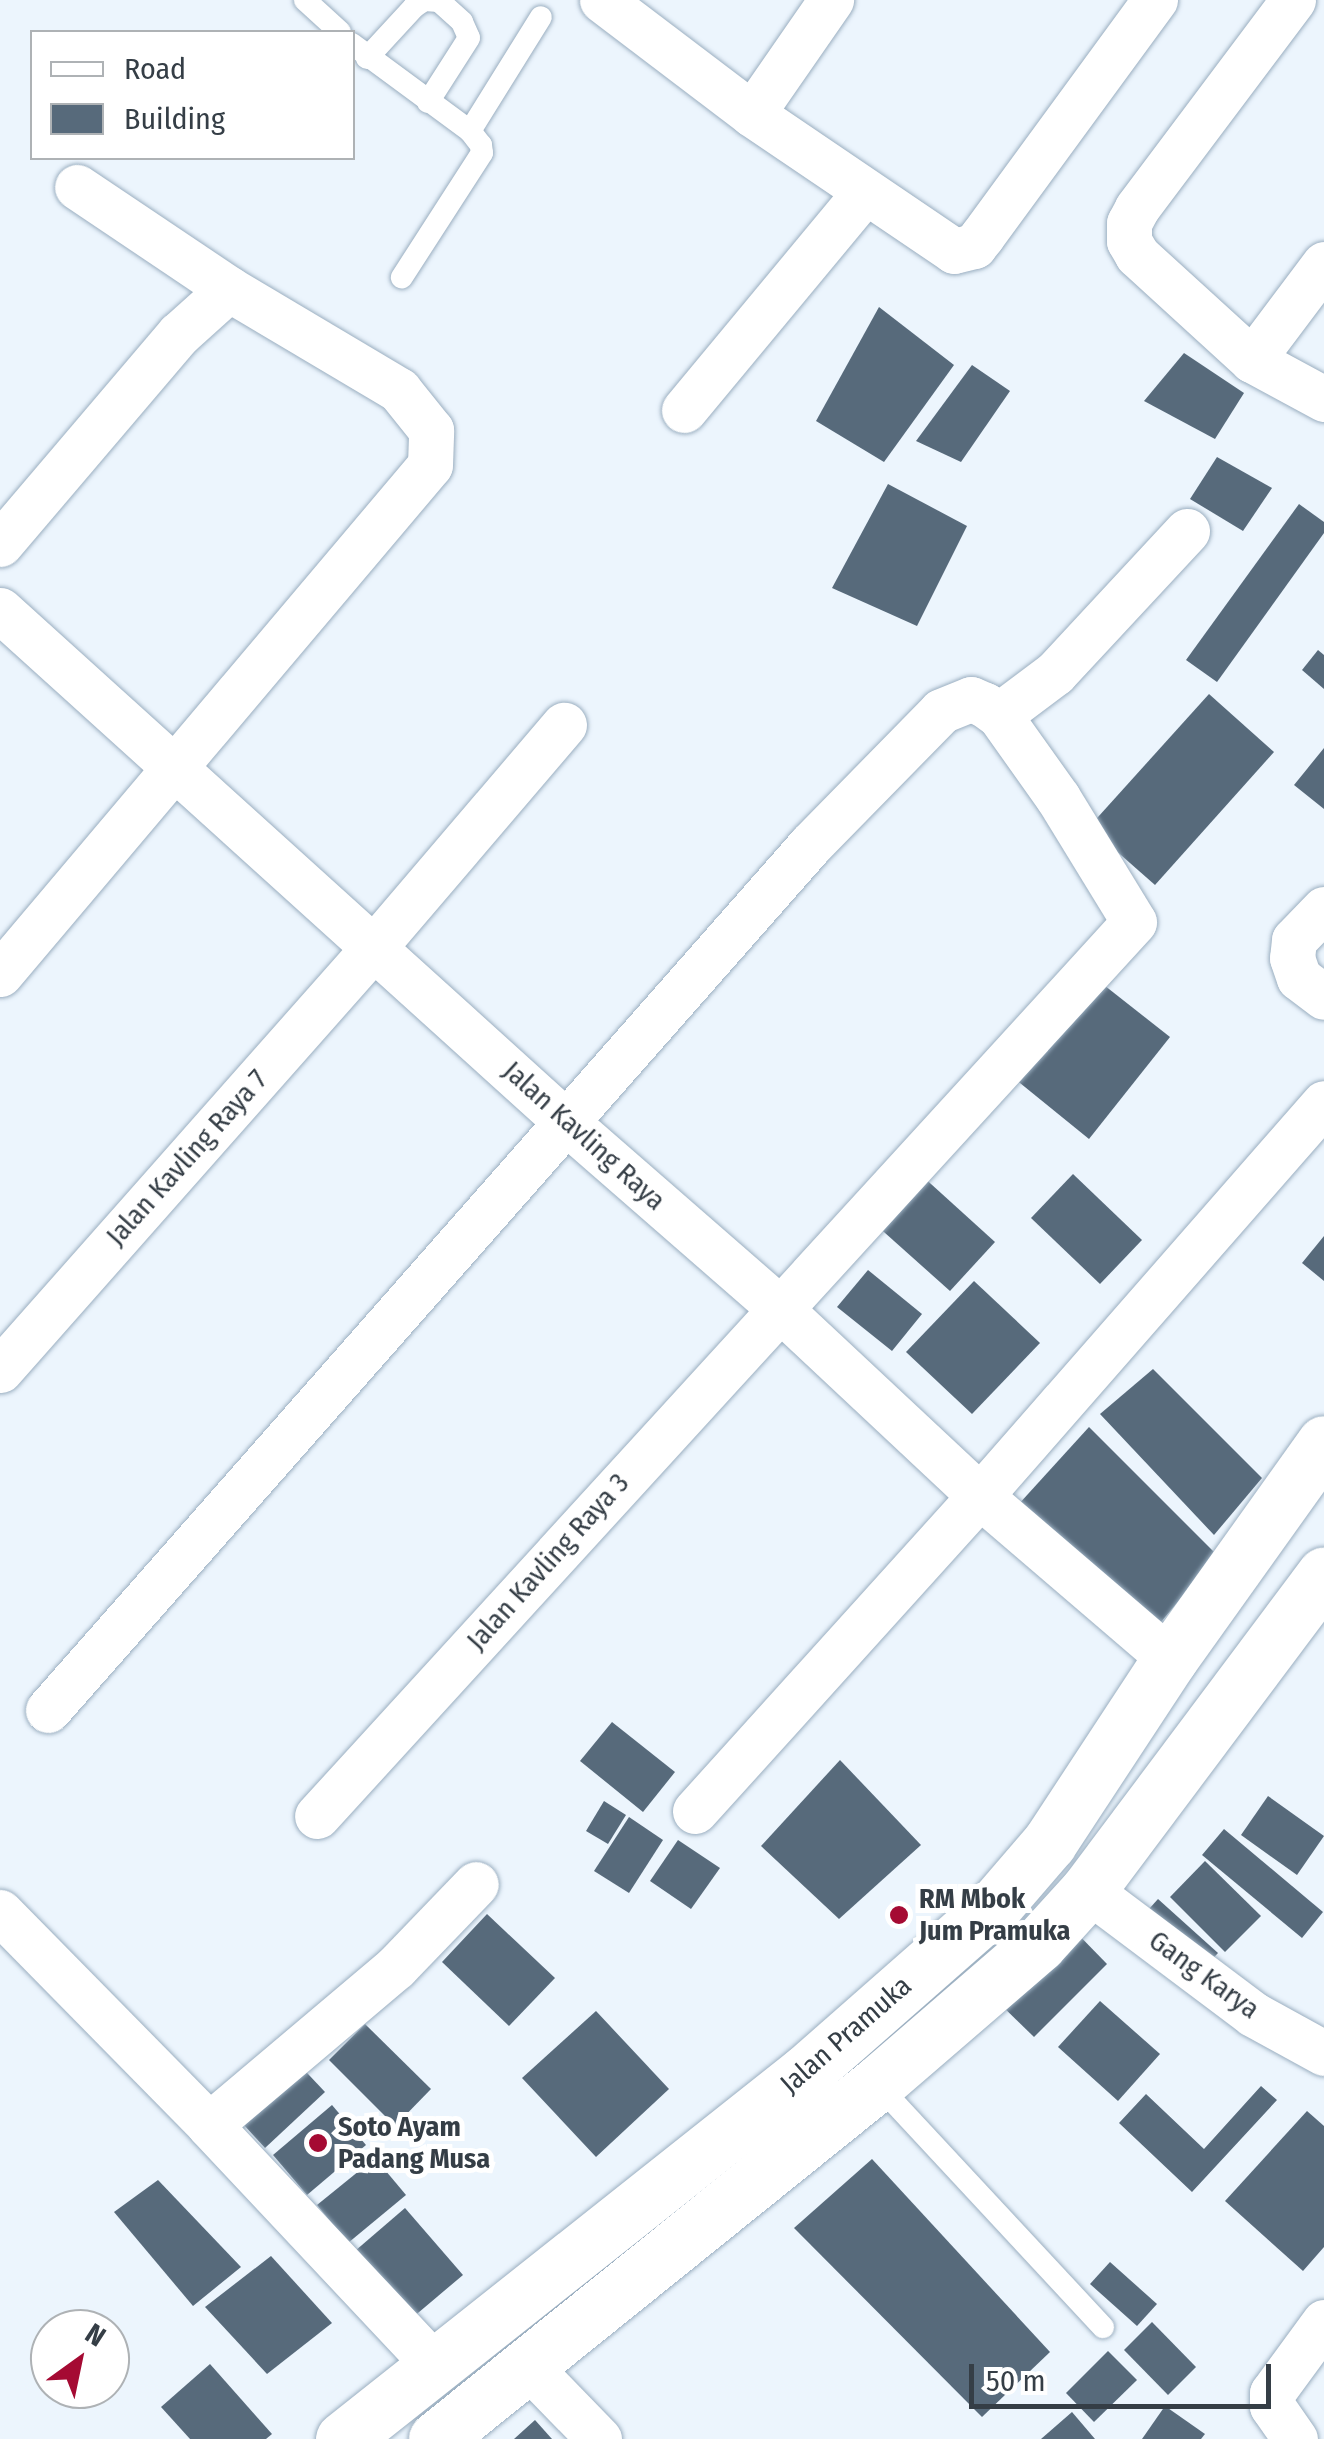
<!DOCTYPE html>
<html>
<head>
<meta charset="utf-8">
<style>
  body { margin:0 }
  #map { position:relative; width:1324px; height:2439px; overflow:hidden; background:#ecf5fd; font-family:"Fira Sans Condensed",sans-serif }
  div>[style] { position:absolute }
  .building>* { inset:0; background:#576a7b }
  .roads { filter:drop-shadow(0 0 2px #9aaec0) drop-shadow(0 0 2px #9aaec0) }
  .lane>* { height:22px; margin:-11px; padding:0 11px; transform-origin:11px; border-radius:11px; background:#fff }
  .street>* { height:45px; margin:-22.5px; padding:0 22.5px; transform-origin:22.5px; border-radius:22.5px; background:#fff }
  .primary>* { height:55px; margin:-27.5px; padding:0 27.5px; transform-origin:27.5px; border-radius:27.5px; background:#fff }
  .dots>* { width:28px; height:28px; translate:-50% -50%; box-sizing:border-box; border:5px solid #fff; border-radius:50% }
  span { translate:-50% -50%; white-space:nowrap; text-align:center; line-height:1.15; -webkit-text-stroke:10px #fff; paint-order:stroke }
  .street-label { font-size:28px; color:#353e46 }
  .poi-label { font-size:28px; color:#353e46; font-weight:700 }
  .left { translate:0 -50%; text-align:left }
  .legend { position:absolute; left:30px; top:30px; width:325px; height:130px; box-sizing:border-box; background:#fff; border:2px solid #aeb2b5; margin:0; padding:12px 18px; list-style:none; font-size:30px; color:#353e46 }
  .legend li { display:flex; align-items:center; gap:20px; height:50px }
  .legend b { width:50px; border:2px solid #aeb2b5 }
  .north { position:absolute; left:30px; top:2309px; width:100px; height:100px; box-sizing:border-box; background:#fff; border:2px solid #aeb2b5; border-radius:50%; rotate:33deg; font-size:28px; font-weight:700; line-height:40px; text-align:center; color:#353e46 }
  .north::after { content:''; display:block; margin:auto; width:35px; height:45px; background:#a50a33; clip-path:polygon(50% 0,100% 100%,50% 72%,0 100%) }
  .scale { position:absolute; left:969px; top:2364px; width:302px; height:45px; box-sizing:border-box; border:5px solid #353e46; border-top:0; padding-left:12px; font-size:30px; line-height:35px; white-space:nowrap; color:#353e46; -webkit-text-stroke:8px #fff; paint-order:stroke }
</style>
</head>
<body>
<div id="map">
  <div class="building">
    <i style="clip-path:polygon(879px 307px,954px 365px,884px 462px,816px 421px)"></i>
    <i style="clip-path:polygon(1184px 353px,1244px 393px,1215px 439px,1144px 401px)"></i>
    <i style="clip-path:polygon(972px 365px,1010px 391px,961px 462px,916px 441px)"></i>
    <i style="clip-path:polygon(1217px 457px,1272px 488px,1243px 531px,1190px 499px)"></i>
    <i style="clip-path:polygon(888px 484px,967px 526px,917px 626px,832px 588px)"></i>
    <i style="clip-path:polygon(1299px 504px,1324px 522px,1324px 533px,1217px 682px,1186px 660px)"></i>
    <i style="clip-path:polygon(1318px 650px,1324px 655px,1324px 689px,1302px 670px)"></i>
    <i style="clip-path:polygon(1209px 694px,1274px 752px,1155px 885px,1089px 827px)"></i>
    <i style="clip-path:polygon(1324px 748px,1324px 809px,1294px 785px)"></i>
    <i style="clip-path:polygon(1095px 978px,1170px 1037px,1089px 1139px,1015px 1079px)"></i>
    <i style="clip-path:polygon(920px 1174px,995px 1242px,950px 1291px,875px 1224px)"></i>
    <i style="clip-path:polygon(1073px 1174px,1142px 1240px,1100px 1284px,1031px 1218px)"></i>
    <i style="clip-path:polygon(1324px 1236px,1324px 1281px,1302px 1263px)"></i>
    <i style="clip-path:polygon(868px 1270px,922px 1314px,892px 1351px,837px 1307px)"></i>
    <i style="clip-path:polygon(974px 1281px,1040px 1343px,972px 1414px,906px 1352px)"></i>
    <i style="clip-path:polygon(1153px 1369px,1262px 1478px,1214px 1535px,1100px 1414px)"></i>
    <i style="clip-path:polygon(1089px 1427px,1217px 1555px,1156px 1628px,1018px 1505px)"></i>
    <i style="clip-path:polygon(612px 1722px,675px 1772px,643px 1812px,580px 1761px)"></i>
    <i style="clip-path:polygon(840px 1760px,921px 1845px,839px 1919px,761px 1846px)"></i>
    <i style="clip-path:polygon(1268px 1796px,1324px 1836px,1297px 1875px,1241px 1835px)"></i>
    <i style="clip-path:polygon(604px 1801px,626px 1815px,608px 1844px,586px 1831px)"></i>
    <i style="clip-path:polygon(629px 1817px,663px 1840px,629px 1893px,594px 1871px)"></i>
    <i style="clip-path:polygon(1224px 1829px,1323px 1912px,1302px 1938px,1202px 1855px)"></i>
    <i style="clip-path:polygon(678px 1840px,720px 1868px,691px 1909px,650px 1881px)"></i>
    <i style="clip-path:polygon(1205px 1861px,1261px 1916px,1225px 1952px,1170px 1897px)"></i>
    <i style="clip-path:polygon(1158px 1899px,1218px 1953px,1200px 1972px,1140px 1919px)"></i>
    <i style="clip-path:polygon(487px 1914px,555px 1978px,509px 2026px,442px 1962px)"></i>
    <i style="clip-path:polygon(1067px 1923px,1107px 1964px,1034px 2037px,993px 1997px)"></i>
    <i style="clip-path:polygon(1100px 2001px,1160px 2054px,1118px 2101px,1058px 2047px)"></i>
    <i style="clip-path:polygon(596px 2011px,669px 2089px,596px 2157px,522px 2078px)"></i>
    <i style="clip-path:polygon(365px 2024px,431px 2089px,395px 2126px,329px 2060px)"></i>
    <i style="clip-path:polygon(293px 2058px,325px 2092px,265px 2148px,233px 2113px)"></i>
    <i style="clip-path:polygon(1261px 2086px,1277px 2100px,1192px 2192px,1119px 2123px,1146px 2094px,1204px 2149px)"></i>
    <i style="clip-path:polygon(332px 2105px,366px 2145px,307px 2195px,273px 2155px)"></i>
    <i style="clip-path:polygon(1307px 2111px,1324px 2126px,1324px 2247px,1303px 2271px,1225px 2201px)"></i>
    <i style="clip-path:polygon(375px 2158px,406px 2195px,348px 2243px,317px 2205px)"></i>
    <i style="clip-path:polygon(872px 2159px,1050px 2352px,982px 2417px,794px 2228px)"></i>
    <i style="clip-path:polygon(158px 2180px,241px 2267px,193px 2306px,114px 2212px)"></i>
    <i style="clip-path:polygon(405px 2208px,463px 2275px,412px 2318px,355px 2251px)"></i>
    <i style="clip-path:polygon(271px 2256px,332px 2323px,267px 2374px,205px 2307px)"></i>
    <i style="clip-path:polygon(1110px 2262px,1157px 2304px,1137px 2326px,1090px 2284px)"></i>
    <i style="clip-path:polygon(1152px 2322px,1196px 2367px,1168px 2395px,1124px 2350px)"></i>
    <i style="clip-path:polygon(1108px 2351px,1137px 2380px,1094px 2422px,1066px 2393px)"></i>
    <i style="clip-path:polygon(210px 2364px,272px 2434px,266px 2439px,190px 2439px,161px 2407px)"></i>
    <i style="clip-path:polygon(1165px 2406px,1205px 2434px,1201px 2439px,1142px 2439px)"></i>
    <i style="clip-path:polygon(1072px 2412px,1095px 2439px,1041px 2439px)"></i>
    <i style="clip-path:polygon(535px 2420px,552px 2439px,514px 2439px)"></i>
  </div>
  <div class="roads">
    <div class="lane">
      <i style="left:305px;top:0;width:47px;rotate:42.4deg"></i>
      <i style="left:352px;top:44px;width:147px;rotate:36.4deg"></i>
      <i style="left:470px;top:131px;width:18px;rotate:52deg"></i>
      <i style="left:481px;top:145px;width:8px;rotate:83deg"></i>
      <i style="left:482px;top:153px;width:148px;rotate:122.8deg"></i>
      <i style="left:367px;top:58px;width:69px;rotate:-47.3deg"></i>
      <i style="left:414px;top:7px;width:12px;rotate:-35deg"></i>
      <i style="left:424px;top:0;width:15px;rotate:4deg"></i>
      <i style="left:439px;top:1px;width:31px;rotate:42deg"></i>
      <i style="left:462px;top:22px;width:17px;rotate:66deg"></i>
      <i style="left:469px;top:38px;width:76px;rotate:122.6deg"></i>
      <i style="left:470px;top:131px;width:134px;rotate:-58.1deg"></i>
      <i style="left:877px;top:2084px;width:332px;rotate:47.1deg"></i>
    </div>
    <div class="street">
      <i style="left:602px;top:0;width:188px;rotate:37.2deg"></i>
      <i style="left:752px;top:114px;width:244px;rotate:34.1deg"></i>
      <i style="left:954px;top:251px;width:21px;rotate:-14deg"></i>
      <i style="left:974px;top:246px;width:13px;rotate:-51deg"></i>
      <i style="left:982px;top:236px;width:293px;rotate:-53.8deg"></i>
      <i style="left:1293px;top:0;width:260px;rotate:126.9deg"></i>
      <i style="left:1137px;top:208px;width:17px;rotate:118deg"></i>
      <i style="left:1129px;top:223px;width:18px;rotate:90deg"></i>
      <i style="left:1129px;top:241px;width:16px;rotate:60deg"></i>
      <i style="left:1137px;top:255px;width:156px;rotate:42.4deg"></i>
      <i style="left:1252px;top:360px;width:82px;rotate:28.4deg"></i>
      <i style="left:752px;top:114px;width:139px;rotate:-55.3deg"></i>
      <i style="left:1252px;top:360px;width:120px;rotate:-53.1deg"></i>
      <i style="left:684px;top:410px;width:282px;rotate:-50.3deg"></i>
      <i style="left:0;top:544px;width:276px;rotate:-49.6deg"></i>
      <i style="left:179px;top:334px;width:67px;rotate:-42deg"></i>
      <i style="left:0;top:610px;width:763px;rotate:42.13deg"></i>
      <i style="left:566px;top:1122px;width:283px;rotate:41.1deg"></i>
      <i style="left:779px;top:1308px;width:275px;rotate:43.1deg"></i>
      <i style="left:980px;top:1496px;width:250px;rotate:40.6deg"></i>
      <i style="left:999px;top:715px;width:70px;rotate:-36.9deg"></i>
      <i style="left:1055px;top:673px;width:194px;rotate:-47.1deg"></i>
      <i style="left:1324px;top:909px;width:43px;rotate:134.1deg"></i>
      <i style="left:1294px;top:940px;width:18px;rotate:96deg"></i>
      <i style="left:1292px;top:958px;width:21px;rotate:71deg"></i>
      <i style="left:1299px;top:978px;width:31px;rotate:37deg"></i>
      <i style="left:0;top:974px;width:666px;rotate:-49.81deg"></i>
      <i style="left:430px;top:465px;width:35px;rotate:-88deg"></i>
      <i style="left:431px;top:430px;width:51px;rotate:-128.7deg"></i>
      <i style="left:399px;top:390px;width:198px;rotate:-149.3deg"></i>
      <i style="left:229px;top:289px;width:183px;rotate:-146.1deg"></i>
      <i style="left:0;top:1370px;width:566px;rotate:-48.51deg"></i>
      <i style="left:375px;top:946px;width:291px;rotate:-49.5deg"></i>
      <i style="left:48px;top:1710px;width:1153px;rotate:-48.62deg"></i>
      <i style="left:810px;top:845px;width:187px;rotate:-45.6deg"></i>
      <i style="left:941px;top:711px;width:32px;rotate:-22deg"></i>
      <i style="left:971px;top:699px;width:15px;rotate:23deg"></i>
      <i style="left:985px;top:705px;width:17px;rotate:36deg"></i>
      <i style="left:999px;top:715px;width:102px;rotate:54.6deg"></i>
      <i style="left:1058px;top:798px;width:145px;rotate:58.5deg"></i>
      <i style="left:1134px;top:922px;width:1211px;rotate:132.42deg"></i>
      <i style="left:695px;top:1811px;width:425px;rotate:-47.9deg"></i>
      <i style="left:980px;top:1496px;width:522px;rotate:-48.8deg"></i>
      <i style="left:1088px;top:1890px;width:206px;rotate:36.9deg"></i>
      <i style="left:1253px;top:2014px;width:81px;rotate:28.8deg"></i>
      <i style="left:0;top:1912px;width:298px;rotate:45.5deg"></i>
      <i style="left:209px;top:2125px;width:330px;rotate:46.8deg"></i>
      <i style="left:209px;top:2125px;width:245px;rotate:-40.2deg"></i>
      <i style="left:396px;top:1967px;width:115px;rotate:-46.1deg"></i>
      <i style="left:528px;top:2366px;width:102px;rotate:45.8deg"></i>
      <i style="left:1295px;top:2439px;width:40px;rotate:-124.9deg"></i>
      <i style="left:1272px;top:2406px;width:13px;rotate:-90deg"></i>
      <i style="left:1272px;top:2393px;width:88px;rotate:-53.8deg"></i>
    </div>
    <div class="primary">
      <i style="left:343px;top:2439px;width:591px;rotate:-38.4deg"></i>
      <i style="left:806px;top:2072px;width:249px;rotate:-41.3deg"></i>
      <i style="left:993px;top:1908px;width:86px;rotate:-49.3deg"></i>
      <i style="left:1049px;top:1843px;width:220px;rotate:-56.7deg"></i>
      <i style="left:1170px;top:1659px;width:265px;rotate:-54.5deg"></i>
      <i style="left:436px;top:2439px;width:566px;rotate:-38.83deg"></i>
      <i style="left:877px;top:2084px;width:214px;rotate:-40.8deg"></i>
      <i style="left:1039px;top:1944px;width:73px;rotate:-47.8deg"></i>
      <i style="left:1088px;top:1890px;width:394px;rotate:-53.2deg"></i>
    </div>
  </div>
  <div class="dots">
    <i style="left:899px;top:1915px;background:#a50a33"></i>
    <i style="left:318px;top:2143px;background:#a50a33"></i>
  </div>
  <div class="street-label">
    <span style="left:584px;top:1136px;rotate:42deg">Jalan Kavling Raya</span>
    <span style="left:187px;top:1158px;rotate:-48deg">Jalan Kavling Raya 7</span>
    <span style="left:548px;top:1562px;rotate:-48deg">Jalan Kavling Raya 3</span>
    <span style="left:1204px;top:1975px;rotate:36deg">Gang Karya</span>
    <span style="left:846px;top:2035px;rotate:-41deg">Jalan Pramuka</span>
  </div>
  <div class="poi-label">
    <span class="left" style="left:919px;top:1915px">RM Mbok<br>Jum Pramuka</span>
    <span class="left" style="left:338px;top:2143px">Soto Ayam<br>Padang Musa</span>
  </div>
  <ul class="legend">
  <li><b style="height:12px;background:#fff"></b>Road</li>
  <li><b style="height:28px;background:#576a7b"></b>Building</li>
  </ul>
  <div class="north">N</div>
  <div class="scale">50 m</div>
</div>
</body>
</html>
